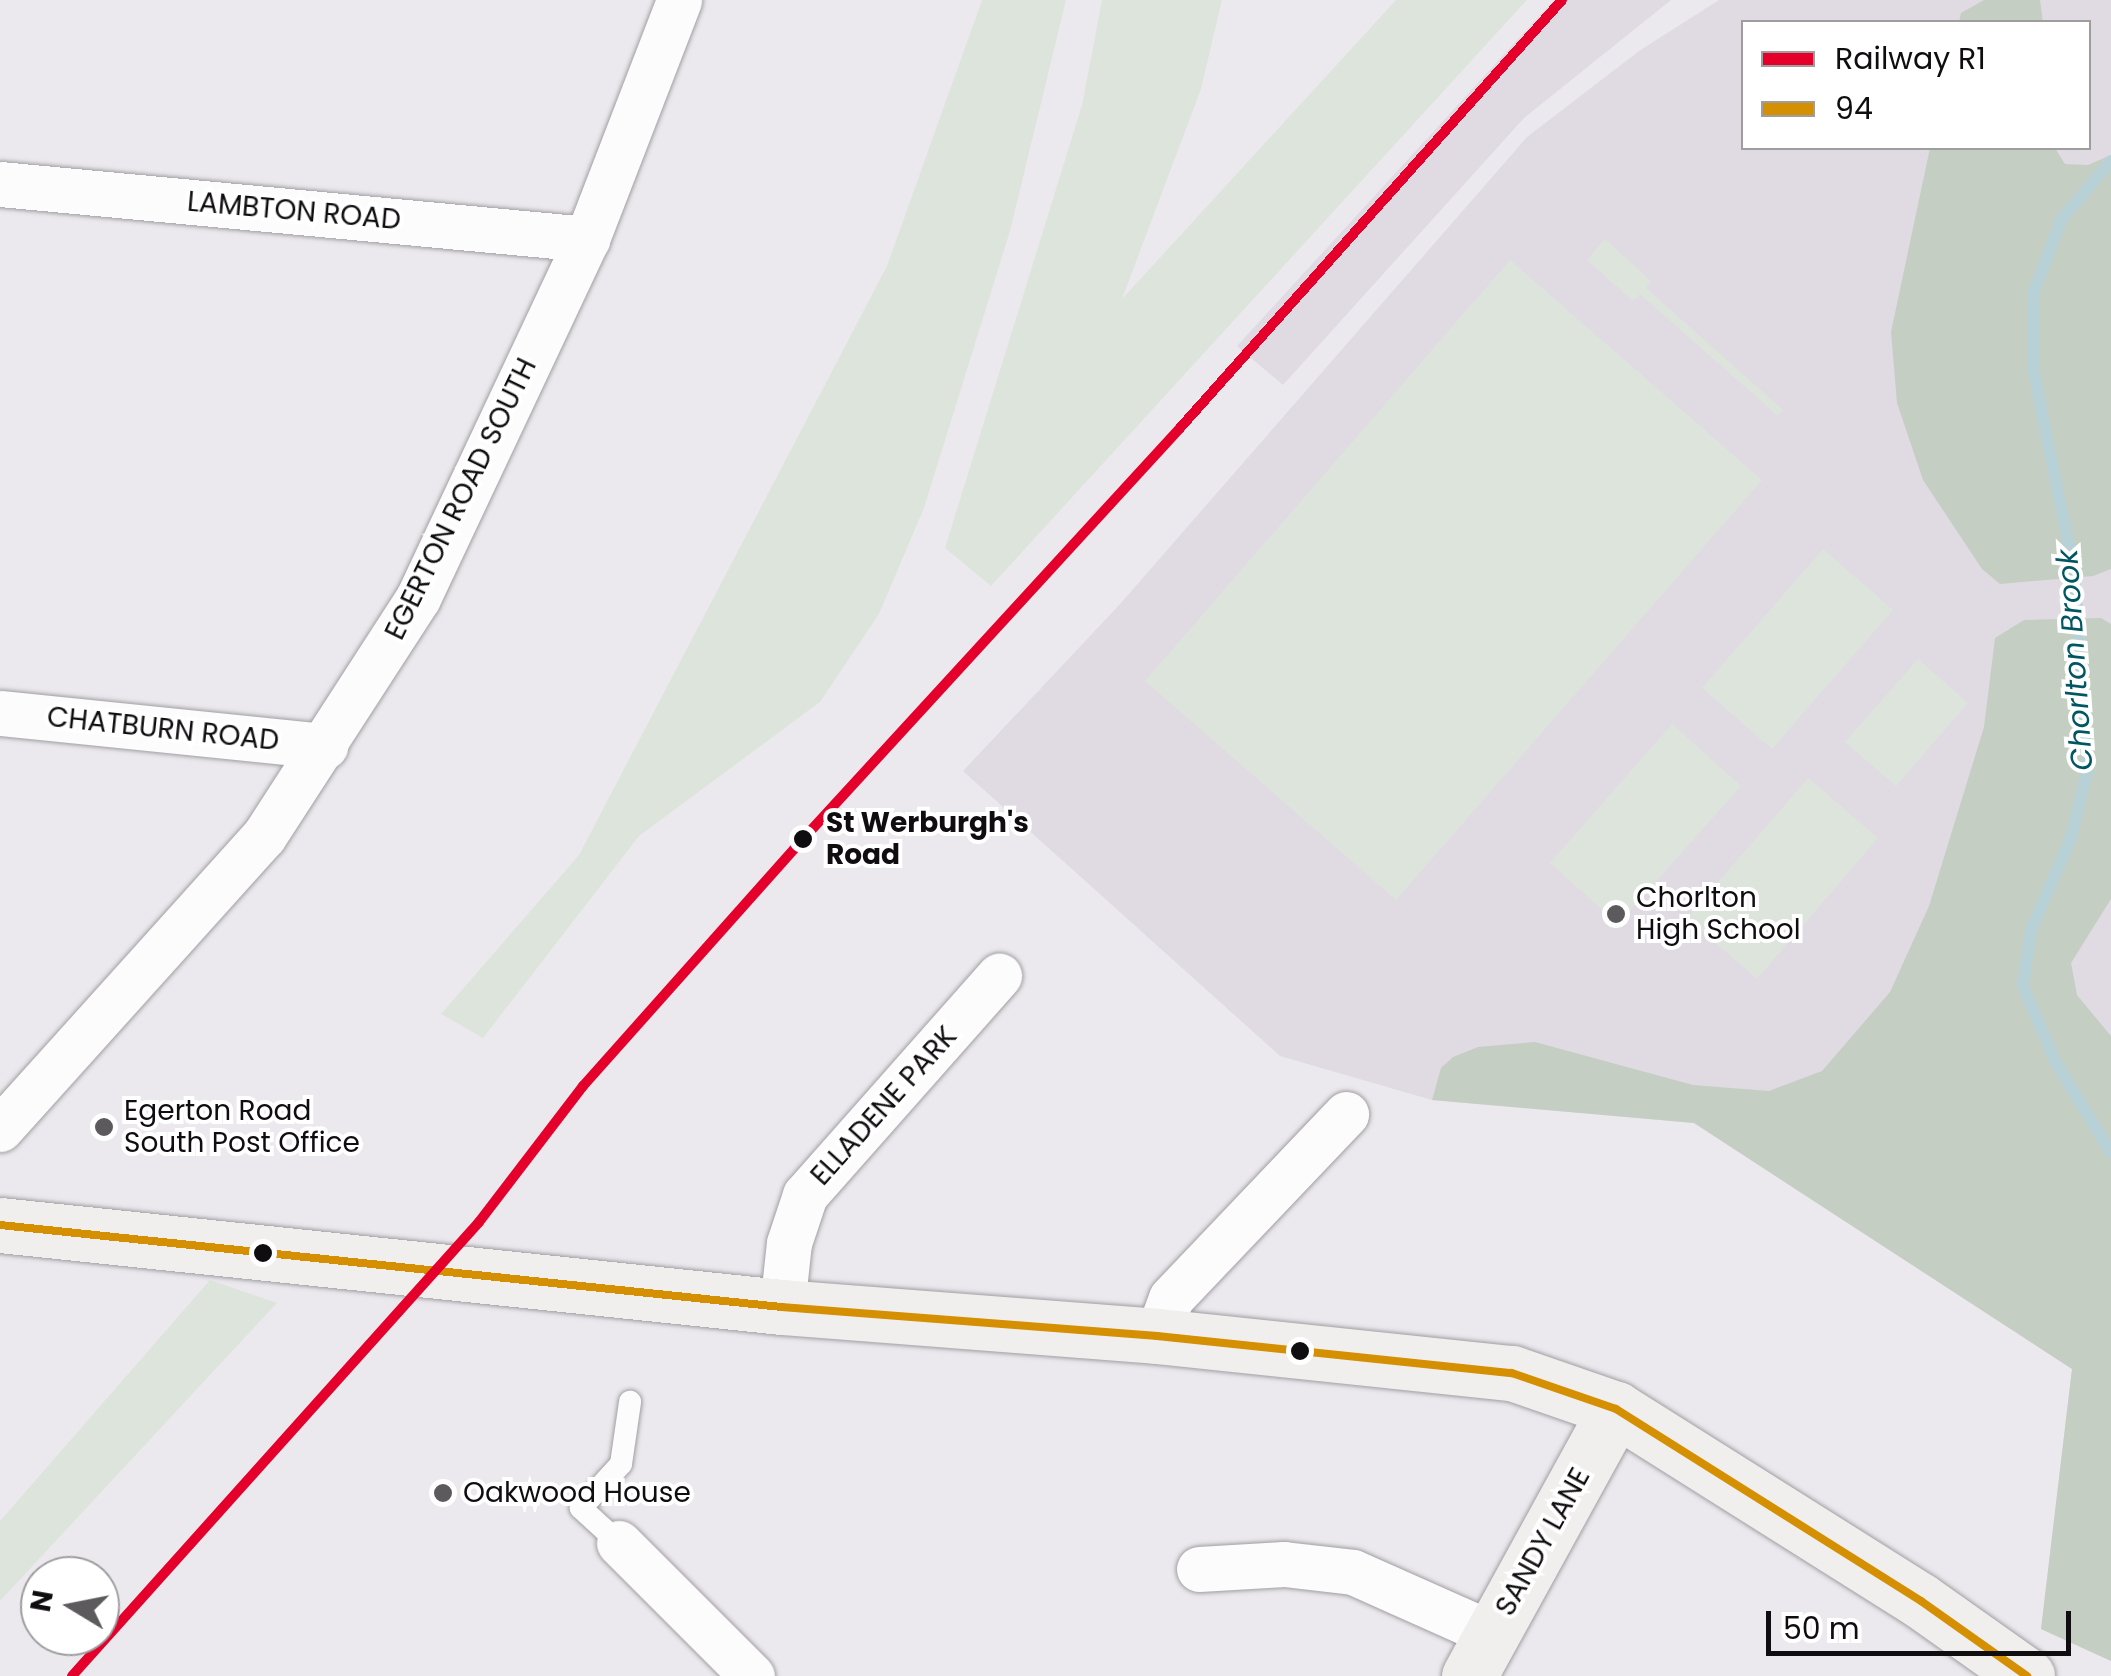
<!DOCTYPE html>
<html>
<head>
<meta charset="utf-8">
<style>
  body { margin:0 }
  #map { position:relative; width:2111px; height:1676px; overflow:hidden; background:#ece9ee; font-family:Poppins,sans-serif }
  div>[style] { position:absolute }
  .built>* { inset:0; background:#e0dae3 }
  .green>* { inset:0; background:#dde4dc }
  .forest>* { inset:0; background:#c5cec2 }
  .stream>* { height:12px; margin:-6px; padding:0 6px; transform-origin:6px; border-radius:6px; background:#b8d1d7 }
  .roads { filter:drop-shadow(0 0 2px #a19fa3) drop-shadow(0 0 2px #a19fa3) }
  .lane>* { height:22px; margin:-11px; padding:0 11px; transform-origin:11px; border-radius:11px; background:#fcfcfc }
  .street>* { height:45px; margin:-22.5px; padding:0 22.5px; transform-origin:22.5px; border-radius:22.5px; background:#fcfcfc }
  .secondary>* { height:55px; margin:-27.5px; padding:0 27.5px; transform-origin:27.5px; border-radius:27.5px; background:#f1efed }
  .bus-1>* { height:8px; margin:-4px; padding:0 4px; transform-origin:4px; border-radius:4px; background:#d48f02 }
  .rail-1>* { height:10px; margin:-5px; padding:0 5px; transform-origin:5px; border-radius:5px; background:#e4002b }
  .dots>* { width:28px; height:28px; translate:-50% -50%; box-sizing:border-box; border:5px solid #fff; border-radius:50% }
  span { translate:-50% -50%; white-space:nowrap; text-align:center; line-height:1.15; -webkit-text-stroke:8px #fff; paint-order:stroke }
  .street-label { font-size:28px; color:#0f0d0f }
  .stop-label { font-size:28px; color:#0f0d0f; font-weight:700 }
  .left { translate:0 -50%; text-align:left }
  .poi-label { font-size:28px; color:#0f0d0f }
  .water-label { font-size:30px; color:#005761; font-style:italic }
  .legend { position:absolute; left:1741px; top:20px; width:350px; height:130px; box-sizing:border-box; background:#fff; border:2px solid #9f9e9f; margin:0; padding:12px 18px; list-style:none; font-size:30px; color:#0f0d0f }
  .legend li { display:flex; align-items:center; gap:20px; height:50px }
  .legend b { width:50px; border:2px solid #9f9e9f }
  .north { position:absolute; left:20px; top:1556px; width:100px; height:100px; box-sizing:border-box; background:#fff; border:2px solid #9f9e9f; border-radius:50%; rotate:280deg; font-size:28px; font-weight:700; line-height:40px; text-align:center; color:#0f0d0f }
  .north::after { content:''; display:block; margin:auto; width:35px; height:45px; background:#5c5a5d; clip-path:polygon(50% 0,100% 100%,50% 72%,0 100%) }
  .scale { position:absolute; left:1766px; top:1611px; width:305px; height:45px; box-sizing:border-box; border:5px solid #0f0d0f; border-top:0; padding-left:12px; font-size:30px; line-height:35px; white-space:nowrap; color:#0f0d0f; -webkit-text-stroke:8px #fff; paint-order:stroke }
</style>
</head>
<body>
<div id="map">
  <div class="built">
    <i style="clip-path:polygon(1554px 0,1671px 0,1524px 118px,1283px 385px,1237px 346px)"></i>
    <i style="clip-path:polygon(evenodd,1719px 0,2111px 0,2111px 1661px,2041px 1629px,2072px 1369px,1694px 1123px,1432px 1100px,1280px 1056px,963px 771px,1121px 603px,1527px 137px,1639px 51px,1719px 0,1744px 22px,2088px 22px,2088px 148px,1744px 148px,1744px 22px)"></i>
  </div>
  <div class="green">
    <i style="clip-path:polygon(982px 0,1066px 0,1010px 231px,924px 508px,879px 614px,820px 702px,639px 836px,483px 1038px,441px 1014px,579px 855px,887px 266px)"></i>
    <i style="clip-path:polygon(1102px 0,1222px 0,1201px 89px,1122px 299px,1396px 0,1527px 0,991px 586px,945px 548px,1082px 105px)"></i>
    <i style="clip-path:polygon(1605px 239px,1651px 281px,1646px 288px,1783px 410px,1778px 416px,1640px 294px,1633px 301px,1587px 260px)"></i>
    <i style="clip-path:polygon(1510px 260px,1762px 480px,1396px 900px,1145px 681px)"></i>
    <i style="clip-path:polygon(1823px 549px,1893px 610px,1772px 749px,1702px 688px)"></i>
    <i style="clip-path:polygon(1918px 659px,1968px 703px,1896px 786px,1845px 742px)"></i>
    <i style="clip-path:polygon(1672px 724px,1741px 786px,1618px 924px,1550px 863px)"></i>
    <i style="clip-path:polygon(1808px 778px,1878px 838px,1757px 979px,1687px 918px)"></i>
    <i style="clip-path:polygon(210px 1280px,277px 1303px,0 1601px,0 1521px)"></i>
  </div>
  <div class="forest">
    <i style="clip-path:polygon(1984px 0,2040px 0,2043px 22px,1959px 22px,1961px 13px)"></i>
    <i style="clip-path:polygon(1930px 148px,2055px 148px,2065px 164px,2088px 165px,2111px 155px,2111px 569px,2093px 576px,2000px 584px,1982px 569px,1923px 480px,1897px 403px,1891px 332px)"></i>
    <i style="clip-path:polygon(2101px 618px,2111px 624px,2111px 899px,2071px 963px,2077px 995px,2111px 1036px,2111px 1661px,2041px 1629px,2072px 1369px,1694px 1123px,1432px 1100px,1441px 1068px,1453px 1057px,1478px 1047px,1535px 1042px,1693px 1085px,1769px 1091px,1822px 1071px,1890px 992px,1929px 906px,1984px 727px,1995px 638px,2024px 620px)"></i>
  </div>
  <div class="stream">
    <i style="left:2111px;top:161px;width:77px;rotate:130.3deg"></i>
    <i style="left:2061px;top:220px;width:80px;rotate:110.5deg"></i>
    <i style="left:2033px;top:295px;width:73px;rotate:90deg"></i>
    <i style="left:2033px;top:368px;width:207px;rotate:78.6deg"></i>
    <i style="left:2074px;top:571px;width:197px;rotate:85.9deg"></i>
    <i style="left:2088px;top:768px;width:72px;rotate:103.7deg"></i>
    <i style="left:2071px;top:838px;width:100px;rotate:113.5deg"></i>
    <i style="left:2031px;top:930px;width:57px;rotate:98.1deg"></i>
    <i style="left:2023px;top:986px;width:84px;rotate:66.8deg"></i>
    <i style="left:2056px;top:1063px;width:105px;rotate:58.6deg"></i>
  </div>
  <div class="roads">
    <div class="lane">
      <i style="left:619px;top:1543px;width:52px;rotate:-137.4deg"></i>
      <i style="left:581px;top:1508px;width:59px;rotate:-47.7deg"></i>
      <i style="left:621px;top:1464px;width:63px;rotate:-81.7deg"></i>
    </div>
    <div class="street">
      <i style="left:0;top:184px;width:590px;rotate:5.35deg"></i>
      <i style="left:0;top:713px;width:327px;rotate:5.8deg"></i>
      <i style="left:0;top:1129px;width:394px;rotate:-48deg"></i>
      <i style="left:264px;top:836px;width:283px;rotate:-57.1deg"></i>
      <i style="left:418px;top:598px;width:397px;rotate:-64.8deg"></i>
      <i style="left:587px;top:239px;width:256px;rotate:-68.9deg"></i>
      <i style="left:782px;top:1307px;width:64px;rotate:-83.8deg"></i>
      <i style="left:789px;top:1243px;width:51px;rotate:-71.6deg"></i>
      <i style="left:805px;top:1195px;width:293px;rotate:-48.5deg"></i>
      <i style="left:1157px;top:1336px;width:40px;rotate:-69.8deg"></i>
      <i style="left:1171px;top:1298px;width:254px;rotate:-46.4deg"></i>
      <i style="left:619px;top:1543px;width:188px;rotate:45deg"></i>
      <i style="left:1199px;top:1569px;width:85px;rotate:-3.4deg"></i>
      <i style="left:1284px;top:1564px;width:69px;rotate:6.6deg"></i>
      <i style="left:1353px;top:1572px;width:152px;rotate:24deg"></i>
    </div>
    <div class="secondary">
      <i style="left:0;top:1225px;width:786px;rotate:5.99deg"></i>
      <i style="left:782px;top:1307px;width:376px;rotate:4.4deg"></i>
      <i style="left:1157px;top:1336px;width:357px;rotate:6deg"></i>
      <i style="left:1512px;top:1373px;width:110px;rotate:19.1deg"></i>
      <i style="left:1616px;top:1409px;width:360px;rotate:32.2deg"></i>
      <i style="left:1921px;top:1601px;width:130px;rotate:35.3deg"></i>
      <i style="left:1469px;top:1676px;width:305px;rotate:-61.2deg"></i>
    </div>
  </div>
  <div class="bus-1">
    <i style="left:0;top:1225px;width:786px;rotate:5.99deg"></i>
    <i style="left:782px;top:1307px;width:376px;rotate:4.4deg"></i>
    <i style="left:1157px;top:1336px;width:357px;rotate:6deg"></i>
    <i style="left:1512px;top:1373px;width:110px;rotate:19.1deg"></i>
    <i style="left:1616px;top:1409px;width:360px;rotate:32.2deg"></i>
    <i style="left:1921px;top:1601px;width:130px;rotate:35.3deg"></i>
  </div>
  <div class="rail-1">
    <i style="left:72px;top:1676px;width:610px;rotate:-48.12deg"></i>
    <i style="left:479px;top:1222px;width:171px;rotate:-52.6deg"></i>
    <i style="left:583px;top:1086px;width:331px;rotate:-48.3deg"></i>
    <i style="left:803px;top:839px;width:558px;rotate:-47.47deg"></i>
    <i style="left:1180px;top:428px;width:574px;rotate:-48.25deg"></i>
  </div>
  <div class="dots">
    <i style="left:803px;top:839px;background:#0f0d0f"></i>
    <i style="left:1616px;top:914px;background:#5c5a5d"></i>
    <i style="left:104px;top:1127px;background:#5c5a5d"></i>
    <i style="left:263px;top:1253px;background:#0f0d0f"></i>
    <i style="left:1300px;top:1351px;background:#0f0d0f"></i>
    <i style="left:443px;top:1493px;background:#5c5a5d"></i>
  </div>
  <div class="street-label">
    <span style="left:294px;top:211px;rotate:5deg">LAMBTON ROAD</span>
    <span style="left:461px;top:499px;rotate:-64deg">EGERTON ROAD SOUTH</span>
    <span style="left:163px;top:729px;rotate:6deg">CHATBURN ROAD</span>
    <span style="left:884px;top:1106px;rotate:-48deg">ELLADENE PARK</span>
    <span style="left:1543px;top:1542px;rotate:-61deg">SANDY LANE</span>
  </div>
  <div class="stop-label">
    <span class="left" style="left:826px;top:839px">St Werburgh's<br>Road</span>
  </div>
  <div class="poi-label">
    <span class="left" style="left:1636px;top:914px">Chorlton<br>High School</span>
    <span class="left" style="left:124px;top:1127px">Egerton Road<br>South Post Office</span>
    <span class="left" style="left:463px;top:1493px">Oakwood House</span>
  </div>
  <div class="water-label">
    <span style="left:2075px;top:660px;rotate:-94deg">Chorlton Brook</span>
  </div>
  <ul class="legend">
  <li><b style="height:12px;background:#e4002b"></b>Railway R1</li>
  <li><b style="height:12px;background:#d48f02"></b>94</li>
  </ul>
  <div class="north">N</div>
  <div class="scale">50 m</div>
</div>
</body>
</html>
